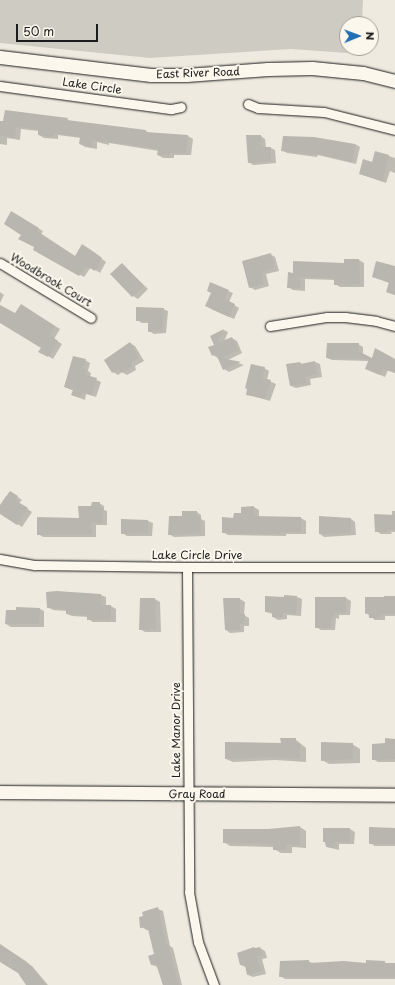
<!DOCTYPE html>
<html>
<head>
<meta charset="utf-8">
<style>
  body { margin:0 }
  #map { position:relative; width:395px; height:985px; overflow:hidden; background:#eeeadf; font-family:"Playpen Sans",sans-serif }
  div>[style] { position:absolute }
  .green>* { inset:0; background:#ceccc2 }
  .shadow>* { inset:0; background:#0003 }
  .building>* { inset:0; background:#b9b6af }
  .roads { filter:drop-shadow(0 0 1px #1c1c1c) drop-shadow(0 0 1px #1c1c1c) }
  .street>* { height:9px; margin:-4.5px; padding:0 4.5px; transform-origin:4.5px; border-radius:4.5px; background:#fbf7ec }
  .secondary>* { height:13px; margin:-6.5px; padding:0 6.5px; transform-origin:6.5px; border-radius:6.5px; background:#fbf7ec }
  span { translate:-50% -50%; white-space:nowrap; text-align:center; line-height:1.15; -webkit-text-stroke:4px #fbf7ec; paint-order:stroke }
  .street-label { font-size:11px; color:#1c1c1c }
  .north { position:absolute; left:339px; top:16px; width:40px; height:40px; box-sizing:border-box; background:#fbf7ec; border:1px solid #a29f99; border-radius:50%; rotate:89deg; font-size:11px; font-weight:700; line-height:16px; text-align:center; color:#1c1c1c }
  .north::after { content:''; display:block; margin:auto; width:14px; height:18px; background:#1f6fb2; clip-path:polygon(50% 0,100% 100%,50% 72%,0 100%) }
  .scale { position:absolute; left:16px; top:24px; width:82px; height:18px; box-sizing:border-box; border:2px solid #1c1c1c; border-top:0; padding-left:5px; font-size:12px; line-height:14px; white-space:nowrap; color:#1c1c1c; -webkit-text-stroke:3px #fbf7ec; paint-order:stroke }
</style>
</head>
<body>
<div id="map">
  <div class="green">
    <i style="clip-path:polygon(0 0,363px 0,362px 24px,347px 24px,347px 48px,361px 48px,361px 54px,291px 49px,150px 58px,0 43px)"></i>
  </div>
  <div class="shadow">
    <i style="clip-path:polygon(67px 119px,72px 122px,146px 131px,151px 134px,188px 136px,193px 139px,191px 155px,174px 155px,174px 158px,163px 158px,158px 155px,159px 151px,109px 143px,109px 145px,97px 142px,97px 149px,85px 147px,80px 144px,81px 138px,58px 135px,58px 139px,44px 138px,39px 135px,39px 131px,21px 129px,20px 140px,7px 138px,7px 145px,0 144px,0 122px)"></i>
    <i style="clip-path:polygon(261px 136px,265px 139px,266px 148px,271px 148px,275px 150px,276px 163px,253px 165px,249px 162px)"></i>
    <i style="clip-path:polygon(355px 144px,360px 147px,356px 164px,318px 155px,317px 157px,287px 153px,282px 150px)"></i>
    <i style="clip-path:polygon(376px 152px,395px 158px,395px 173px,390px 171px,386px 183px,360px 174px,373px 163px)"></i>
    <i style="clip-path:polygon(11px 213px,43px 231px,41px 235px,76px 257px,87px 248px,106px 262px,100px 273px,91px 267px,84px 277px,34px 249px,36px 247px,23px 234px)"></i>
    <i style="clip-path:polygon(270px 254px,275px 257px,279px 271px,266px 274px,269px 286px,255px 290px,250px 287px)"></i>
    <i style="clip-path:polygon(345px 260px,359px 260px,364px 263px,364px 287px,340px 287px,335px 284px,335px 280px,305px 279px,305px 291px,293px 290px,288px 287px,294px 274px,345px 264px)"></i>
    <i style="clip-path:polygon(122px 264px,148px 289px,138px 299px,133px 296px)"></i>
    <i style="clip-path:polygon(395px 267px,395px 295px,387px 292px,389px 283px,373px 277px)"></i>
    <i style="clip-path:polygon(228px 291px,233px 293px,229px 302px,239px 308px,234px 319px,211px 309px)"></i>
    <i style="clip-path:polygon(0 292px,4px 295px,0 303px)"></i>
    <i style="clip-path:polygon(21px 305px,60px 329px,54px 339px,62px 344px,53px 359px,40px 351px,42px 348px,0 322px,15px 315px)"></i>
    <i style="clip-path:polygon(163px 309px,168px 311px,166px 333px,154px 334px,149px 331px,149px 323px,142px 323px,137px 320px)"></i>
    <i style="clip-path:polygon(224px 330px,228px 332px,224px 342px,232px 338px,237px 341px,242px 353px,228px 360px,244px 365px,229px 372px,224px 369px,218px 358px,213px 355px,216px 345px,211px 336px)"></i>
    <i style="clip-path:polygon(130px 343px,135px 346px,144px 361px,135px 366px,136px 370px,127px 375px,122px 372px,118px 375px,113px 372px)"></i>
    <i style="clip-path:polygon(358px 344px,363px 347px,363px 354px,372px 360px,376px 349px,393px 358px,395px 360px,395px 373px,388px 370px,385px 377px,371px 371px,369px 361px,332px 360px,327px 358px)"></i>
    <i style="clip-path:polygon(85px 360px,90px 363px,88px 371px,91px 373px,90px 377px,101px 382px,96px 397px,86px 394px,85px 400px,72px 395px,74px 391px,65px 387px)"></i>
    <i style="clip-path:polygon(315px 362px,320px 364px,322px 377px,310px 379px,311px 385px,296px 388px,291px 386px,300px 363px,303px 364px)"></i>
    <i style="clip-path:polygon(264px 368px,269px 371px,267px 380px,276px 384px,270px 401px,247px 394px,248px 389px)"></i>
    <i style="clip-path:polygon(15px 495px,22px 500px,19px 503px,32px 512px,22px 527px,0 513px,0 506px,6px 496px)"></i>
    <i style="clip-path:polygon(99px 503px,104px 506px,104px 510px,107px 511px,107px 525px,96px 525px,96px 537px,43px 537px,38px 534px,80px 519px,92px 507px)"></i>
    <i style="clip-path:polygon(254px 507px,259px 510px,259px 517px,301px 518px,306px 521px,306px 534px,286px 534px,286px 536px,228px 535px,223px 532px,234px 519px,242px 514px,242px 508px)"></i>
    <i style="clip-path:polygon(392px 511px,395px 511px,395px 532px,391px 532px,392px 534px,381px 534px,376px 531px,392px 516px)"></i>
    <i style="clip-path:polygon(197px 512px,201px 515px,201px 519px,205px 521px,205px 536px,174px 537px,169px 534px,183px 517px)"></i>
    <i style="clip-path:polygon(351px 519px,355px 522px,356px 535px,324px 537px,320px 534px)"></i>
    <i style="clip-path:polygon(148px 521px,153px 523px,152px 536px,127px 536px,122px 533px)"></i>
    <i style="clip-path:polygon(101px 595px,106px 597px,106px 606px,111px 606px,116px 609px,116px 622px,93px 622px,88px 619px,88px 617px,72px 616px,67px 614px,67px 611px,53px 610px,48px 607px)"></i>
    <i style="clip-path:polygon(266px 597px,297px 597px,302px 599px,301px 616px,287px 615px,287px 619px,278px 620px,273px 617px,273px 614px,266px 612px)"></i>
    <i style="clip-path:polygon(395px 597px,395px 616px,385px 616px,385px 620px,375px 620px,366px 613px)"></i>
    <i style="clip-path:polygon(346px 598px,351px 601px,350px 615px,339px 615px,339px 619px,336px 618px,335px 630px,321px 630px,316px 627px)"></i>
    <i style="clip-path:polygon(155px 599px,160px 602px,161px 632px,145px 632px,140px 629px)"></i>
    <i style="clip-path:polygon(240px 599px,245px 602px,244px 615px,249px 618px,249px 626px,244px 626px,244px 632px,230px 633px,226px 630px)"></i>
    <i style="clip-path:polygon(40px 609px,44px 611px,44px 627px,11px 627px,6px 624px)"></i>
    <i style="clip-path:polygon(295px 739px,306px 748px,306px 762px,275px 760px,233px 762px,226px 759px)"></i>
    <i style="clip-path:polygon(395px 740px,395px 762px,378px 762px,373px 759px,386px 744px)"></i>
    <i style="clip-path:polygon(352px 744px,360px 749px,360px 763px,329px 764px,322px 760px)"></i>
    <i style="clip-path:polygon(300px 827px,306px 831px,306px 848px,292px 847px,292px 853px,281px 853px,274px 849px,274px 847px,230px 846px,224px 842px,268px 830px)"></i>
    <i style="clip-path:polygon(350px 829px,355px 832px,354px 844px,339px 844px,339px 850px,327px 847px)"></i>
    <i style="clip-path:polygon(395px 829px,395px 846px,375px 846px,370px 843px)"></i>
    <i style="clip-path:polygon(158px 909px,163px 911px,170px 946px,173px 948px,182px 985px,163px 985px,158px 967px,152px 965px,155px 955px,149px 931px,141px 927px)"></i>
    <i style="clip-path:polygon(0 945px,32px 966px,48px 985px,27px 985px,19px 972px,0 961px)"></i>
    <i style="clip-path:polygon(260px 948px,265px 951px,267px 958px,262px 959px,266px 974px,253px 977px,248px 975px,247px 968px,241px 965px)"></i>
    <i style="clip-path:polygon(308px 961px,312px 963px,367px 964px,384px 962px,388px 964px,395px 964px,395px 979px,285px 979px,280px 976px)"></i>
  </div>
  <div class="building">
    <i style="clip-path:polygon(5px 110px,68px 118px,67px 120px,146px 130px,146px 132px,188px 135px,186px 153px,170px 153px,169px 156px,157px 155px,158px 149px,104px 141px,104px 142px,92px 140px,92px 147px,79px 144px,80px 137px,54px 133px,53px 137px,38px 135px,38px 129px,16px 127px,15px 138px,0 135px,0 121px,3px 121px)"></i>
    <i style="clip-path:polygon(246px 135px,261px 135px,261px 147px,271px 147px,271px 161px,248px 163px)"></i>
    <i style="clip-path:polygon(283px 136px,314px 137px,355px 144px,352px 162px,313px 153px,313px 155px,281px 151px)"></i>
    <i style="clip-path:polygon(375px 151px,389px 155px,382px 181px,359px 174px,363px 159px,372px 162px)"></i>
    <i style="clip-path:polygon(11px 211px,39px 228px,37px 231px,75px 256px,82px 244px,94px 252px,102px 258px,95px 271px,86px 266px,79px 276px,33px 250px,34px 247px,18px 239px,21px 235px,4px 224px)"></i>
    <i style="clip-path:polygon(271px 253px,274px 268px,262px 272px,264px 284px,249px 288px,242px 261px)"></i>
    <i style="clip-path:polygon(344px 259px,359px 259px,360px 284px,334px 285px,334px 278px,300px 277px,301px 288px,287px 288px,288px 272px,293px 273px,293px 261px,344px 263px)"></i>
    <i style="clip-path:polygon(376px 261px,395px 266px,395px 295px,386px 292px,389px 282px,372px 277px)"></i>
    <i style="clip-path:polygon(122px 263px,144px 286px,132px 297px,110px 274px)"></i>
    <i style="clip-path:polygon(210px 282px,229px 290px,224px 299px,235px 304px,229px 317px,205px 306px,211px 293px,207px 291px)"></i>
    <i style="clip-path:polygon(21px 304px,55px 326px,50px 335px,58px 341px,48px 357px,38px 352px,41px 348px,0 323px,0 305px,15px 313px)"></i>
    <i style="clip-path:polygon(136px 307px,164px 308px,162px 331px,148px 332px,148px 321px,136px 321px)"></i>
    <i style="clip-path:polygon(224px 329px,217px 343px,232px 337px,238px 350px,222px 358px,241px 362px,223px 370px,216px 354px,212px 356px,208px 347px,214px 345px,210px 336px)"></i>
    <i style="clip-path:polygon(130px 342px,139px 358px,131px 363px,132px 367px,122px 373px,119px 369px,112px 373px,104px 360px)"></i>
    <i style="clip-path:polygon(327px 343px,359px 343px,358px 351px,372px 358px,375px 348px,395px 359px,395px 373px,383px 369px,380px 375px,365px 369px,369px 359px,326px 358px)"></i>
    <i style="clip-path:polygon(73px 356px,86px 359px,83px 368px,87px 370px,86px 375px,97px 378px,92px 395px,82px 392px,80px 398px,71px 395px,73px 390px,64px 387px)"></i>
    <i style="clip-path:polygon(315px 361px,317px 374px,305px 377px,306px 383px,290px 386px,286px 364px,300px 362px,301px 364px)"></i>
    <i style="clip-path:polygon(251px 364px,265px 367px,262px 378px,271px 380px,265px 399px,246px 395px,247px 389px,245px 388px)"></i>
    <i style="clip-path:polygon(10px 491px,18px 496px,15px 500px,28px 508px,17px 525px,0 514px,0 505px)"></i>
    <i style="clip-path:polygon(92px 502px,100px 502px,100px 508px,103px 508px,102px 523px,91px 523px,92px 534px,37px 535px,37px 517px,79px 518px,78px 506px,91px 506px)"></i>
    <i style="clip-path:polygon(254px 506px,254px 516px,301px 517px,301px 532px,281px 532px,281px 534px,222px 533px,222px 517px,233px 518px,234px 513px,241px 513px,241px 507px)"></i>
    <i style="clip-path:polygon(182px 511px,197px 511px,197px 517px,201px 517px,200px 533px,168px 535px,169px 516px,182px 516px)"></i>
    <i style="clip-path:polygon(374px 514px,395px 515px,395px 530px,387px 530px,387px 532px,375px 532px)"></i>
    <i style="clip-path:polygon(319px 516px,351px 518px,351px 533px,319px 534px)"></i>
    <i style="clip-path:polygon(121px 519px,148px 520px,148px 533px,121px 534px)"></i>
    <i style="clip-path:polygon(56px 591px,101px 594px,101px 605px,111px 605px,111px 619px,87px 620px,87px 615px,66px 614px,66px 609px,47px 608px,46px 592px)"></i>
    <i style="clip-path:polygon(284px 595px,297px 596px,296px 614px,283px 613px,283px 617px,272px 617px,272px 612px,265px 612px,265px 596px,284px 597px)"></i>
    <i style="clip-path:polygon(384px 596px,395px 596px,395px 614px,380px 614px,380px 618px,369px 618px,369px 613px,365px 614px,365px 597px,384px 597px)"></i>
    <i style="clip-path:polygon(315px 597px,346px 597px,346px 613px,334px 612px,334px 617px,331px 616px,331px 628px,315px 628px)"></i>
    <i style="clip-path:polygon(140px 598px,155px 598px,156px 629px,139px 630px)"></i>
    <i style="clip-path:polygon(223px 598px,240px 598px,240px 614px,245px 614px,244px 624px,240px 624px,240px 630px,225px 630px)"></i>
    <i style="clip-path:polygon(16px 607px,40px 608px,39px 624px,5px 624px,6px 610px,16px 610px)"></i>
    <i style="clip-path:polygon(280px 738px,296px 738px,296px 743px,300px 743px,300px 759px,269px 757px,225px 759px,225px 742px,281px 743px)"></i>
    <i style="clip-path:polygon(385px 738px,395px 739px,395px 759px,372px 760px,372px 744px,385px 743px)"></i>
    <i style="clip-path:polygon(321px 742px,353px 743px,353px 759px,321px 761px)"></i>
    <i style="clip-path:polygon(300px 826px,300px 845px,286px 844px,286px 850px,273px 850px,273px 844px,223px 843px,223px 829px,268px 829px)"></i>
    <i style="clip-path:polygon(369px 827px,395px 828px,395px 844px,369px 844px)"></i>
    <i style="clip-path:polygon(323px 828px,350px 828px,350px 842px,335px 842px,334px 848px,326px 847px,325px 842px,323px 842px)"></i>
    <i style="clip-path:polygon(158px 907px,166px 944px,168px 944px,179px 985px,163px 985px,156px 964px,151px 965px,148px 956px,154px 954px,148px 929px,146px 930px,146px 927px,140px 928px,139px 917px,143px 916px,142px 912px)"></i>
    <i style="clip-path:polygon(0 944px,27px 962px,46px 985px,26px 985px,18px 973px,0 962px)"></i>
    <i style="clip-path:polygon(254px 947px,255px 948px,260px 947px,262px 955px,257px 956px,262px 971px,247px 975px,245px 965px,240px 965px,237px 953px)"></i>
    <i style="clip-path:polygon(309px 960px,309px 963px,344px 961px,366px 963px,366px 960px,385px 961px,385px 963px,395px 963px,395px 977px,279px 977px,280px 961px)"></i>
  </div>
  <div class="roads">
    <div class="street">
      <i style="left:0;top:86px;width:173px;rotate:7.7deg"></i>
      <i style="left:171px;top:109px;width:10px;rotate:-11deg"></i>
      <i style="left:248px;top:104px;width:11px;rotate:22deg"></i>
      <i style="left:258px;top:108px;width:66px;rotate:3.5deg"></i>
      <i style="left:324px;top:112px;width:73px;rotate:14.2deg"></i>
      <i style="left:0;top:263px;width:106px;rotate:31.1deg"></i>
      <i style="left:270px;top:326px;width:58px;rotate:-9deg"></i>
      <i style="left:327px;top:317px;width:18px"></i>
      <i style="left:345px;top:317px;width:31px;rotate:7deg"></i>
      <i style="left:376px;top:321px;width:20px;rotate:15deg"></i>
      <i style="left:0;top:559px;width:36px;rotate:10deg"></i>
      <i style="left:35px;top:565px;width:152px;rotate:0.8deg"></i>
      <i style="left:187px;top:567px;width:208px"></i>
      <i style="left:187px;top:567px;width:325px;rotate:89.6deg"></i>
      <i style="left:189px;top:892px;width:51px;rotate:79.8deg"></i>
      <i style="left:198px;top:942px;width:46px;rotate:69.6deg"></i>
    </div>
    <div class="secondary">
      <i style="left:0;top:57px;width:152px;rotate:6.8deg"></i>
      <i style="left:151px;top:75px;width:35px"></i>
      <i style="left:186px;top:75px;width:82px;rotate:-4.2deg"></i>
      <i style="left:268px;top:69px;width:44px;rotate:-1.3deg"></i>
      <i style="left:312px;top:68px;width:51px;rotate:5.6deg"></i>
      <i style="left:363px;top:73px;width:33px;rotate:14deg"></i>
      <i style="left:0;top:792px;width:395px;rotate:0.4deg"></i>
    </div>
  </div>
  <div class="street-label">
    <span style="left:198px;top:73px;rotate:-2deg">East River Road</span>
    <span style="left:92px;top:86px;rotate:8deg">Lake Circle</span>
    <span style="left:51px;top:280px;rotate:31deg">Woodbrook Court</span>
    <span style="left:197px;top:555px">Lake Circle Drive</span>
    <span style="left:176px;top:730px;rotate:-90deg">Lake Manor Drive</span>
    <span style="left:197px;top:794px">Gray Road</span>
  </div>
  <div class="north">N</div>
  <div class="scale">50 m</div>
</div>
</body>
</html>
